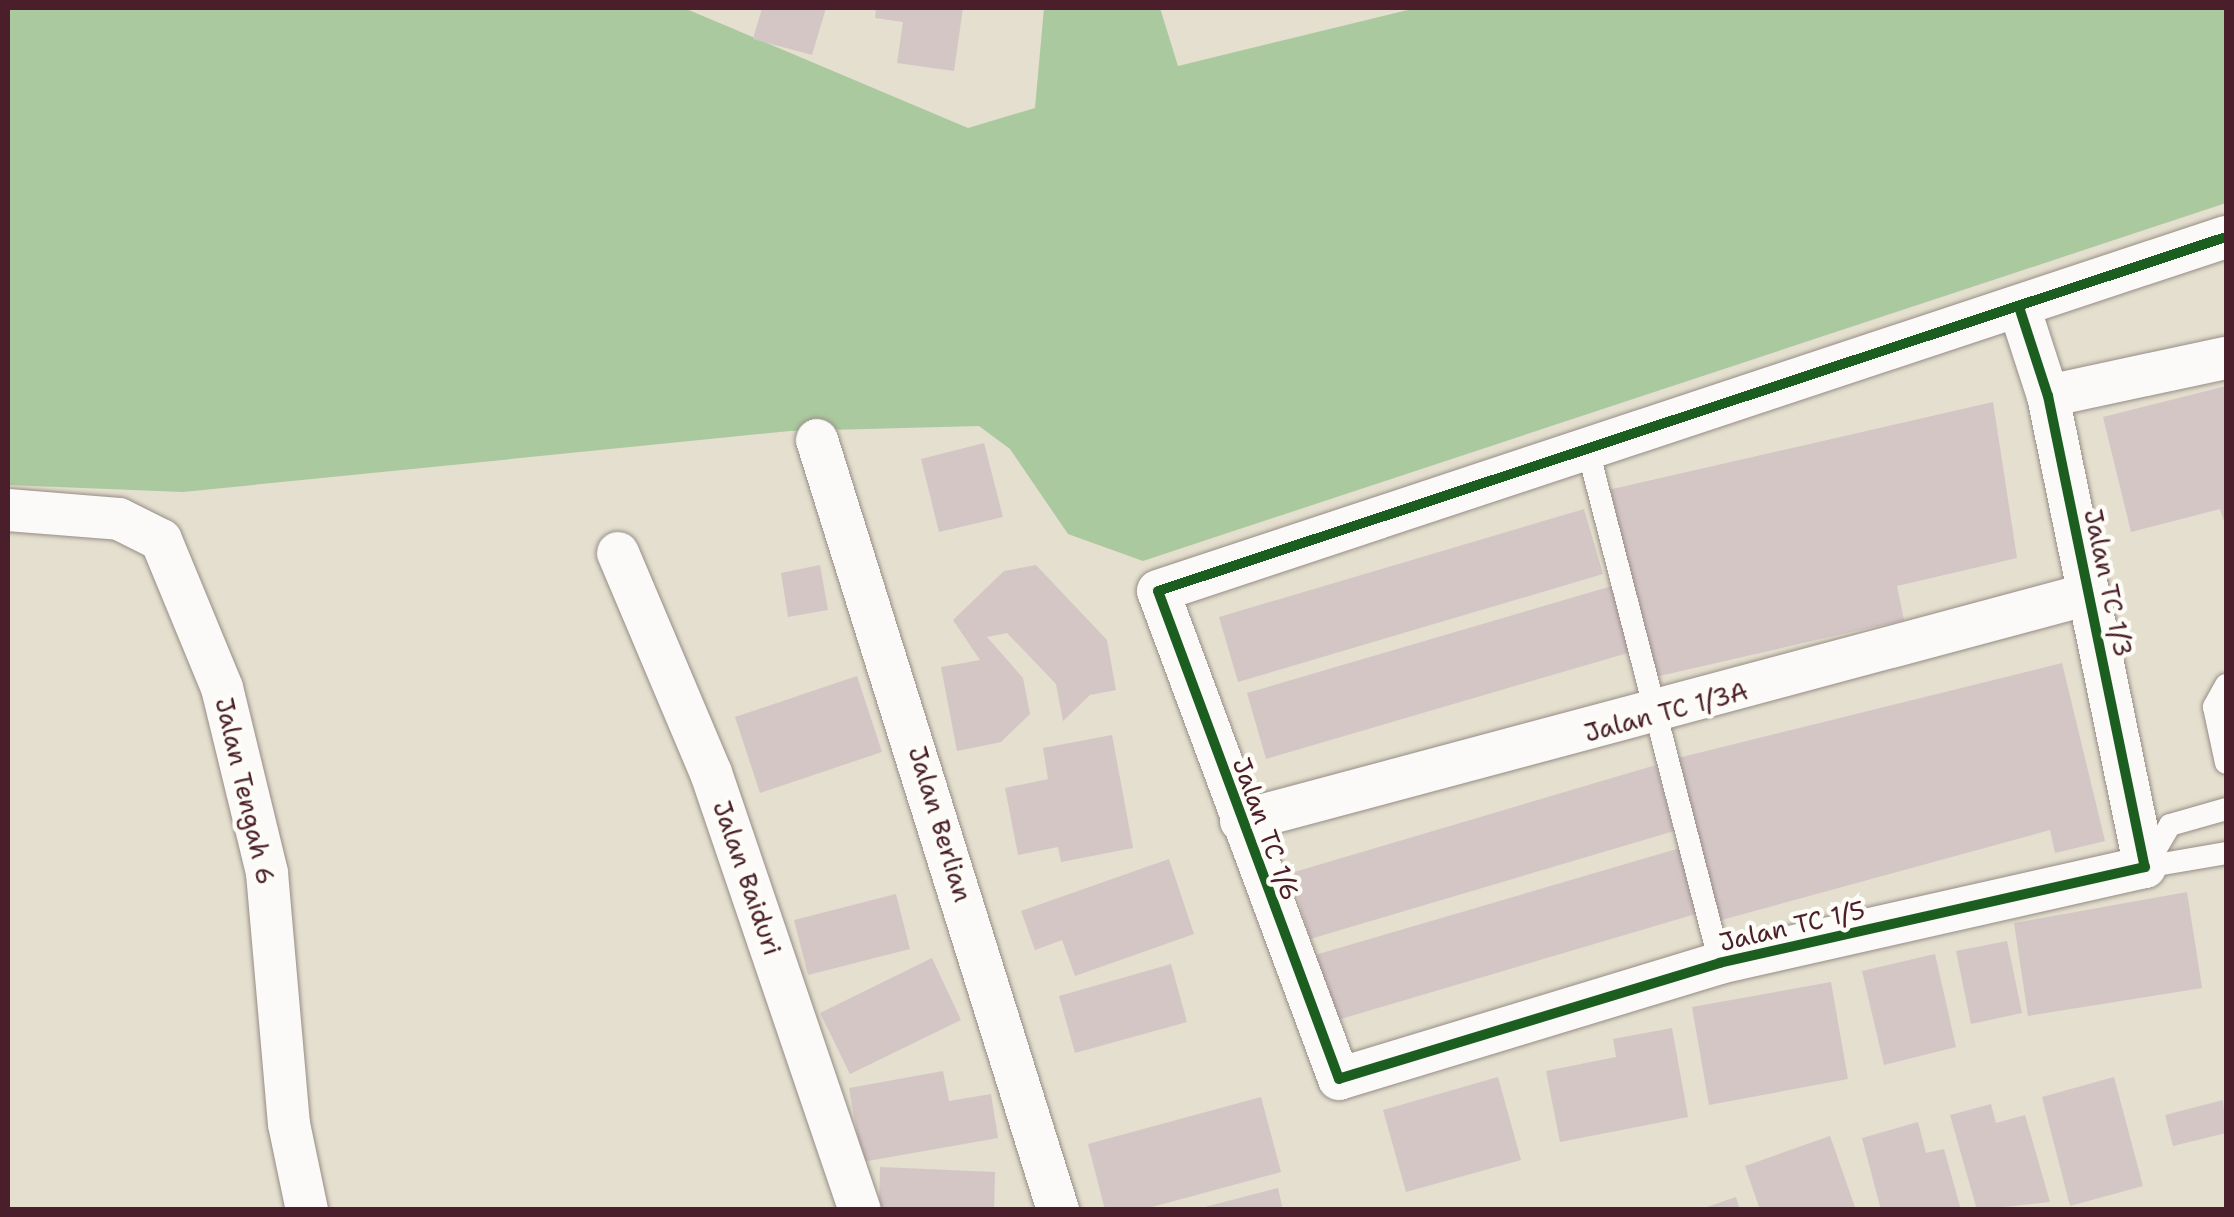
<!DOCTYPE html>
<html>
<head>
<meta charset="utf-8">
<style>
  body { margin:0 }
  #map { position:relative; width:2234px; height:1217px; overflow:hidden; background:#e4dfce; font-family:"Shantell Sans",sans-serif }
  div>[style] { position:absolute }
  .forest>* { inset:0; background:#aac99e }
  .building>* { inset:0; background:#d5c6c6 }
  .roads { filter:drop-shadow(0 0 2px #968c86) drop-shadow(0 0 2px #968c86) }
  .service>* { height:22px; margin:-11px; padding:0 11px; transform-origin:11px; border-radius:11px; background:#fbfaf8 }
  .minor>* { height:42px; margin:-21px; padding:0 21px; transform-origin:21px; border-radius:21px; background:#fbfaf8 }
  .cycleway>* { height:10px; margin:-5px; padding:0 5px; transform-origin:5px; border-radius:5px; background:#1b5e20 }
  span { translate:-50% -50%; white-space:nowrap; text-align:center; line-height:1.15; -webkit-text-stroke:9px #fdfcf7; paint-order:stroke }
  .street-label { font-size:25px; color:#4a1f2b }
  .frame { position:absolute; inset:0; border:10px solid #4a1f2b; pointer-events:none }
</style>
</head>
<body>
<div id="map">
  <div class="forest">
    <i style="clip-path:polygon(8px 8px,684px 8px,968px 128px,1035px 108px,1044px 8px,1160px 8px,1178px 66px,1416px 8px,2226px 8px,2226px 203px,1143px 561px,1068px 534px,1010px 449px,979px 426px,790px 431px,183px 492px,8px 485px)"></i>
  </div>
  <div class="building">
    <i style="clip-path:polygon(762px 8px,826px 8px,812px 55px,753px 39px)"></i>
    <i style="clip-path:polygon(876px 8px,963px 8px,954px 71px,897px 63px,903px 22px,875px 18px)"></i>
    <i style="clip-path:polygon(2226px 386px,2226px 528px,2220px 509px,2131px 532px,2103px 417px)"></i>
    <i style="clip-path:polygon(1993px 402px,2017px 558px,1897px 586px,1904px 620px,1655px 677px,1608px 490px)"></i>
    <i style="clip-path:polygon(984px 443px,1003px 517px,939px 532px,921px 459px)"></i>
    <i style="clip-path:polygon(1584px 509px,1603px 574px,1238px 682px,1219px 617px)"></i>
    <i style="clip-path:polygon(820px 565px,828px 610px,788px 617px,781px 573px)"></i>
    <i style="clip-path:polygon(1036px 565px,1107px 640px,1116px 690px,1090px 695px,1063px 721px,1056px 684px,1007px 633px,987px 637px,1023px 678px,1030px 714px,1001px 742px,957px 751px,941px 667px,980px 660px,953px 620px,1004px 571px)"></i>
    <i style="clip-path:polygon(1612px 586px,1631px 652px,1266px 759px,1247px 693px)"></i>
    <i style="clip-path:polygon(2062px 663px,2105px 841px,2055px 853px,2050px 830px,1718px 921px,1678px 758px)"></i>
    <i style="clip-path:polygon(857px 676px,882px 752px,760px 793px,735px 717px)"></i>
    <i style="clip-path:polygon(1112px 735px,1133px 848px,1061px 862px,1058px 847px,1018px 855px,1005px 788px,1048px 779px,1043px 748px)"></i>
    <i style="clip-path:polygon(1656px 765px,1674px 831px,1310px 939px,1291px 873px)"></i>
    <i style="clip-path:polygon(1680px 848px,1699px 913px,1334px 1021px,1315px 955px)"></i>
    <i style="clip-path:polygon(1169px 859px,1194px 934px,1075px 976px,1062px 940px,1035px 950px,1021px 911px)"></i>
    <i style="clip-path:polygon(2187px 892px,2202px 988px,2028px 1016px,2014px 923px)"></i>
    <i style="clip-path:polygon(896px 894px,910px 949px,808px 975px,794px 920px)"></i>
    <i style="clip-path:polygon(2007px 941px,2022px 1013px,1971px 1024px,1956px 951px)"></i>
    <i style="clip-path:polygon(1935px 954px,1956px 1047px,1884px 1065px,1862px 971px)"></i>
    <i style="clip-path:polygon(932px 958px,961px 1020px,850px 1074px,820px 1013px)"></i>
    <i style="clip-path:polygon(1171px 964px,1187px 1022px,1075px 1053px,1059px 996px)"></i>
    <i style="clip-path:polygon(1831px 982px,1848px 1079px,1709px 1105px,1692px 1007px)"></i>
    <i style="clip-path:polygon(1672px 1028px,1688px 1117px,1560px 1142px,1546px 1071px,1616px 1057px,1613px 1039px)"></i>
    <i style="clip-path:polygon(943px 1071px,949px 1101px,991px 1094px,998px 1138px,862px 1162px,849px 1088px)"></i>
    <i style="clip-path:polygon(1498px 1077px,1521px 1160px,1406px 1192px,1383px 1110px)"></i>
    <i style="clip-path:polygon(2114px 1077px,2143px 1186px,2070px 1206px,2042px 1097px)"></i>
    <i style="clip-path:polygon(1261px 1097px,1281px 1172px,1141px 1210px,1105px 1210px,1088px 1144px)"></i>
    <i style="clip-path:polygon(2223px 1100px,2226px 1133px,2173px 1146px,2165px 1115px)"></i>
    <i style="clip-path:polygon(1991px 1104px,1996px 1123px,2025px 1115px,2050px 1202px,1977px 1210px,1950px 1115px)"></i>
    <i style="clip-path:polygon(1918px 1122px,1926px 1153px,1944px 1149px,1961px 1210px,1881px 1210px,1862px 1138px)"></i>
    <i style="clip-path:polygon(1830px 1136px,1856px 1210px,1760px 1210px,1745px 1166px)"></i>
    <i style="clip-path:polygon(880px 1167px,995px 1172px,994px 1210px,879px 1210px)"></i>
    <i style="clip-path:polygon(1278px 1188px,1283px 1210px,1201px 1210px,1201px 1208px)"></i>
    <i style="clip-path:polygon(1736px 1197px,1740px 1210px,1701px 1210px,1701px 1209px)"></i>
  </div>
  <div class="roads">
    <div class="service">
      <i style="left:1589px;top:454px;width:526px;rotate:75.57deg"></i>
      <i style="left:2226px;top:685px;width:25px;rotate:119deg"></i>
      <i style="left:2214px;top:707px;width:57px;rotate:77.9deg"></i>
      <i style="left:2147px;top:864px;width:45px;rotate:-59.5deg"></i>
      <i style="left:2170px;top:825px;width:58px;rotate:-15.9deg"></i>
      <i style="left:2145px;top:867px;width:82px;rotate:-9.8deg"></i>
    </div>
    <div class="minor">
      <i style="left:2020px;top:310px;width:90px;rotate:72deg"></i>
      <i style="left:2048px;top:396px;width:481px;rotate:78.4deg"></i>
      <i style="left:2145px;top:867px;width:436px;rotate:167.3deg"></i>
      <i style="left:1720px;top:963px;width:398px;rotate:163.1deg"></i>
      <i style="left:1339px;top:1079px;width:520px;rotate:-110.35deg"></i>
      <i style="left:1158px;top:591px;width:1125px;rotate:-18.34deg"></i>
      <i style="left:2048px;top:396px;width:182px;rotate:-12.1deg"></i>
      <i style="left:817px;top:440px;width:807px;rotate:72.62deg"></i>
      <i style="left:8px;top:510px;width:111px;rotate:4.6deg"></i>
      <i style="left:119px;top:519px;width:47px;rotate:26.6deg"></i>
      <i style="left:161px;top:540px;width:160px;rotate:67.6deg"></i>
      <i style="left:222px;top:688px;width:190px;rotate:76.3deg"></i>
      <i style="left:267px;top:873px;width:252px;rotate:85deg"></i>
      <i style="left:289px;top:1124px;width:88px;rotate:78.2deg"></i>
      <i style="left:618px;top:553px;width:239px;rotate:67.1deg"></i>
      <i style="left:711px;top:773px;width:462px;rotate:71.2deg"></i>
      <i style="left:1241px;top:821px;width:878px;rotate:-14.99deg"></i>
    </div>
  </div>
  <div class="cycleway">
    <i style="left:2020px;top:310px;width:90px;rotate:72deg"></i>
    <i style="left:2048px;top:396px;width:481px;rotate:78.4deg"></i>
    <i style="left:2145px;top:867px;width:436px;rotate:167.3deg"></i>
    <i style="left:1720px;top:963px;width:398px;rotate:163.1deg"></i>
    <i style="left:1339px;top:1079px;width:520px;rotate:-110.35deg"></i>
    <i style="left:1158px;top:591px;width:1125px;rotate:-18.34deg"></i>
  </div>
  <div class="street-label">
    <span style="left:2108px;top:583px;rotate:78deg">Jalan TC 1/3</span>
    <span style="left:1666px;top:712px;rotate:-15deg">Jalan TC 1/3A</span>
    <span style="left:245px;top:791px;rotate:77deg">Jalan Tengah 6</span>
    <span style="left:940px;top:824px;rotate:73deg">Jalan Berlian</span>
    <span style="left:1266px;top:829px;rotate:70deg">Jalan TC 1/6</span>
    <span style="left:747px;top:878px;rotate:71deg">Jalan Baiduri</span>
    <span style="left:1792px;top:926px;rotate:-13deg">Jalan TC 1/5</span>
  </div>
  <div class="frame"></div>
</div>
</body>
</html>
